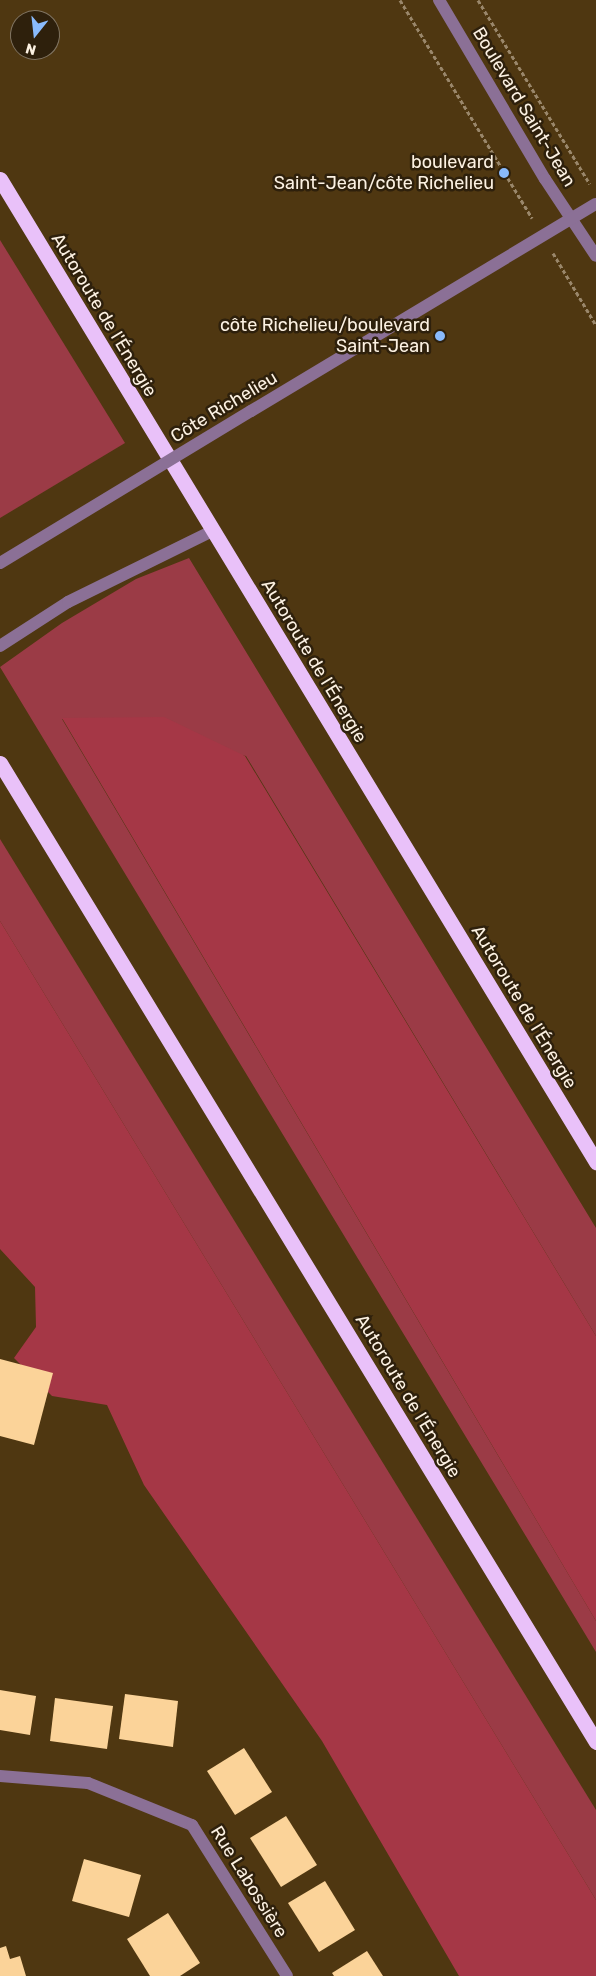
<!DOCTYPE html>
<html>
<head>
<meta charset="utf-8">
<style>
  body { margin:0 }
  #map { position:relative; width:596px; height:1976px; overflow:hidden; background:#4f3711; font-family:Rubik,sans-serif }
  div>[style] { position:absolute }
  .green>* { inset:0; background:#9b3b46 }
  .forest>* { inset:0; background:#a53746 }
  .building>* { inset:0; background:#fbd399 }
  .path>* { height:3px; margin-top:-1.5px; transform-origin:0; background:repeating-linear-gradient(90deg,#9a876b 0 4px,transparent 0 6.5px) }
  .minor>* { height:12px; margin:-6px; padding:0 6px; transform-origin:6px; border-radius:6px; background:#8b7096 }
  .highway>* { height:15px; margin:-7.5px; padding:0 7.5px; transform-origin:7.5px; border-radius:7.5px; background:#e9c1f9 }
  .minor-bridge>* { height:12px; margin:-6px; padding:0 6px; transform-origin:6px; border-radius:6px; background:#8b7096 }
  .dots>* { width:14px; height:14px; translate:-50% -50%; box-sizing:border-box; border:2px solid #2e200c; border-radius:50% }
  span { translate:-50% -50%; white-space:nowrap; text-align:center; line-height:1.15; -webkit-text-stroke:5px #2e200c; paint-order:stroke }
  .street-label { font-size:18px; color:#fcf1e2 }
  .poi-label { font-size:18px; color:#fcf1e2 }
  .right { translate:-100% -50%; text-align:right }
  .north { position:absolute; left:10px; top:10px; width:50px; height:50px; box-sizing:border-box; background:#2e200c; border:1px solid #807462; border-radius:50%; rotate:196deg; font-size:14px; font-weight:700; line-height:20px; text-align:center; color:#fcf1e2 }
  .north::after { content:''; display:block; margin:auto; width:18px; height:22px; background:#89bafc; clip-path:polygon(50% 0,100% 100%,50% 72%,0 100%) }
</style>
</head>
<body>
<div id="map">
  <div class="green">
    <i style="clip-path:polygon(0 240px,125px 443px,0 518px)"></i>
    <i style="clip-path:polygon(189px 558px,596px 1228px,596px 1336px,246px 756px,62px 719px,596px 1621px,596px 1652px,0 667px,62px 623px,136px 579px)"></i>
    <i style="clip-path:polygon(0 839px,596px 1810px,596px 1900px,0 921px)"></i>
  </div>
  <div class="forest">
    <i style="clip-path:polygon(164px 717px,245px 756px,596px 1336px,596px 1621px,62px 718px)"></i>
    <i style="clip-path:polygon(0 921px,596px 1900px,596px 1976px,459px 1976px,322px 1741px,144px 1485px,107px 1405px,52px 1396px,14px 1358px,36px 1327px,35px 1287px,0 1249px)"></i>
  </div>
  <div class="building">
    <i style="clip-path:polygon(0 1359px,53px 1373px,34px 1445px,0 1436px)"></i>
    <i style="clip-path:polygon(0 1690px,36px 1696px,30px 1735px,0 1730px)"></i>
    <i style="clip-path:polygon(125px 1694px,178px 1701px,173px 1747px,119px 1739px)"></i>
    <i style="clip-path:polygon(55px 1698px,113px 1706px,107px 1749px,50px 1741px)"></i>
    <i style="clip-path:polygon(244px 1748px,272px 1792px,235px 1815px,207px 1771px)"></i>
    <i style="clip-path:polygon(286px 1816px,317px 1865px,281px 1887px,250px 1838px)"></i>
    <i style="clip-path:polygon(84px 1859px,141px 1875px,129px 1917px,72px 1901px)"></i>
    <i style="clip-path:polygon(325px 1881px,355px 1930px,319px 1952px,288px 1903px)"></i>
    <i style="clip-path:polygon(168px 1913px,200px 1963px,180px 1976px,150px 1976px,127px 1939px)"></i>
    <i style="clip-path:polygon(6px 1946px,10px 1959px,20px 1956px,26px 1976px,0 1976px,0 1948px)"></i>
    <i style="clip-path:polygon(367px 1951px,383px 1976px,334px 1976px,332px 1973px)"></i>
  </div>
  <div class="path">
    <i style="left:400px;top:0;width:255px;rotate:58.8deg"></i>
    <i style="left:478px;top:0;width:215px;rotate:58.7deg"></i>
    <i style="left:553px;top:253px;width:84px;rotate:59.2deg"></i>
  </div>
  <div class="minor">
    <i style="left:439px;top:0;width:208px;rotate:59.4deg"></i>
    <i style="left:545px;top:179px;width:92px;rotate:56.5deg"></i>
    <i style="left:251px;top:411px;width:402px;rotate:-31deg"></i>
    <i style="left:0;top:646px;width:81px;rotate:-32.9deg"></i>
    <i style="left:68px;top:602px;width:161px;rotate:-26.2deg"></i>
    <i style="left:0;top:1776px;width:88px;rotate:4.5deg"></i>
    <i style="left:88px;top:1783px;width:112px;rotate:22deg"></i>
    <i style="left:192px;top:1825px;width:178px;rotate:57.8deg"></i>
  </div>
  <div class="highway">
    <i style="left:0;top:179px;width:1150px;rotate:58.77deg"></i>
    <i style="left:0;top:763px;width:1146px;rotate:58.67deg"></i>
  </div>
  <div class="minor-bridge">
    <i style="left:0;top:563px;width:293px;rotate:-31.2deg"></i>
  </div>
  <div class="dots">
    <i style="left:504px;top:173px;background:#89bafc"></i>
    <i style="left:440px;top:336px;background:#89bafc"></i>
  </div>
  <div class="street-label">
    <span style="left:524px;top:107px;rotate:59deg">Boulevard Saint-Jean</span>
    <span style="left:104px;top:315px;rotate:59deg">Autoroute de l'Énergie</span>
    <span style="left:224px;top:407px;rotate:-31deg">Côte Richelieu</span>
    <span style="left:314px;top:661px;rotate:59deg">Autoroute de l'Énergie</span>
    <span style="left:524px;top:1007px;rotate:59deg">Autoroute de l'Énergie</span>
    <span style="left:408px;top:1396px;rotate:59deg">Autoroute de l'Énergie</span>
    <span style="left:249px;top:1882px;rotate:58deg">Rue Labossière</span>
  </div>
  <div class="poi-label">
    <span class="right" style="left:494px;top:173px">boulevard<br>Saint-Jean/côte Richelieu</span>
    <span class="right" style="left:430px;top:336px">côte Richelieu/boulevard<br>Saint-Jean</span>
  </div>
  <div class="north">N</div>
</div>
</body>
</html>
